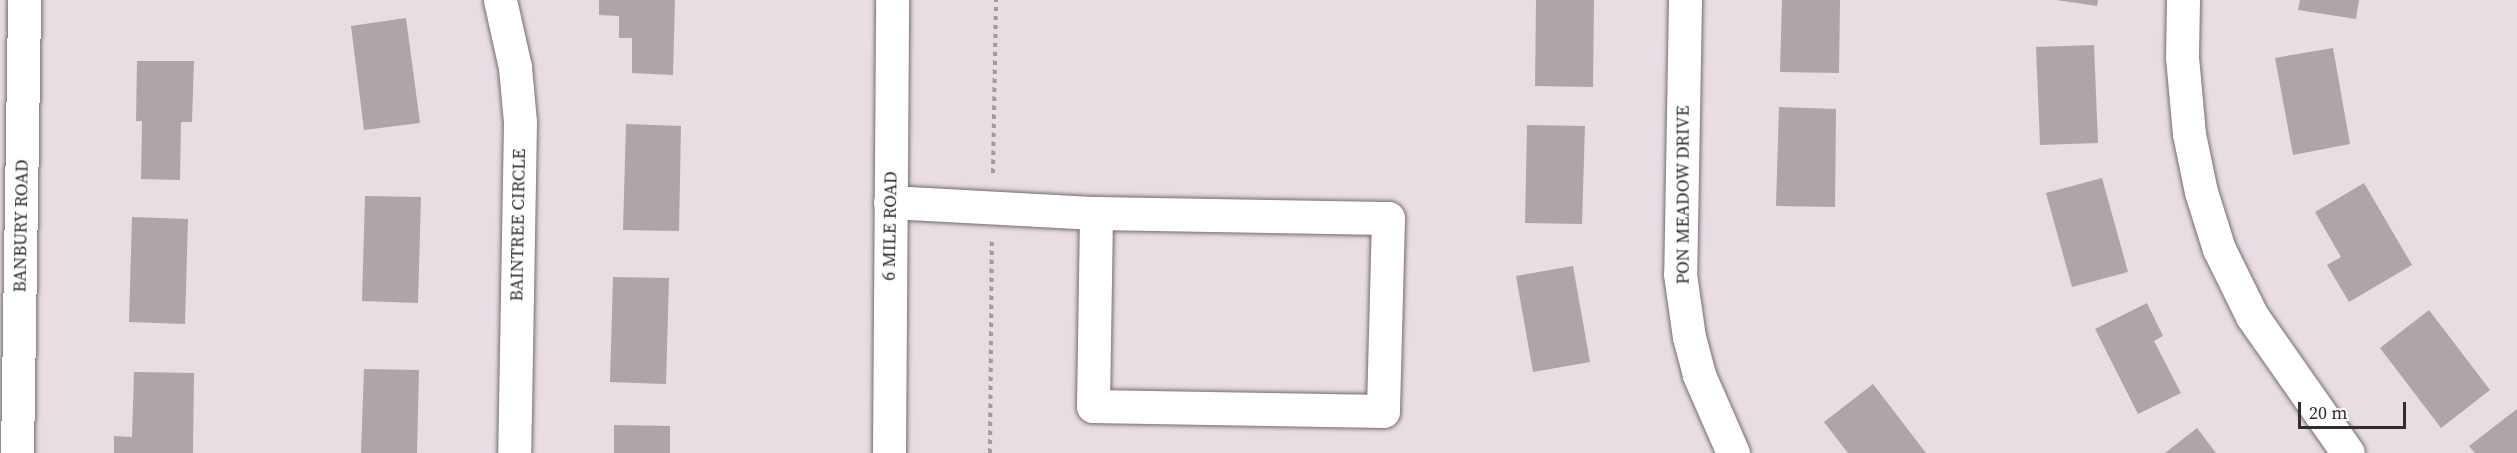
<!DOCTYPE html>
<html>
<head>
<meta charset="utf-8">
<style>
  body { margin:0 }
  #map { position:relative; width:2517px; height:453px; overflow:hidden; background:#e9dde4; font-family:"Source Serif 4",serif }
  div>[style] { position:absolute }
  .building>* { inset:0; background:#afa4aa }
  .path>* { height:4px; margin-top:-2px; transform-origin:0; background:repeating-linear-gradient(90deg,#a39a9f 0 4.5px,transparent 0 9px) }
  .roads { filter:drop-shadow(0 0 2px #756b71) drop-shadow(0 0 2px #756b71) }
  .minor>* { height:33px; margin:-16.5px; padding:0 16.5px; transform-origin:16.5px; border-radius:16.5px; background:#fff }
  span { translate:-50% -50%; white-space:nowrap; text-align:center; line-height:1.15; -webkit-text-stroke:5px #fff; paint-order:stroke }
  .street-label { font-size:18px; color:#312d2f }
  .scale { position:absolute; left:2298px; top:402px; width:108px; height:27px; box-sizing:border-box; border:3px solid #312d2f; border-top:0; padding-left:8px; font-size:18px; line-height:21px; white-space:nowrap; color:#312d2f; -webkit-text-stroke:4px #fff; paint-order:stroke }
</style>
</head>
<body>
<div id="map">
  <div class="building">
    <i style="clip-path:polygon(599px 0,675px 0,673px 75px,632px 73px,632px 38px,619px 38px,619px 16px,599px 15px)"></i>
    <i style="clip-path:polygon(1536px 0,1594px 0,1593px 87px,1535px 86px)"></i>
    <i style="clip-path:polygon(1782px 0,1840px 0,1839px 73px,1780px 72px)"></i>
    <i style="clip-path:polygon(2056px 0,2098px 0,2097px 6px)"></i>
    <i style="clip-path:polygon(2300px 0,2359px 0,2356px 19px,2298px 10px)"></i>
    <i style="clip-path:polygon(406px 18px,420px 123px,364px 130px,351px 26px)"></i>
    <i style="clip-path:polygon(2094px 45px,2098px 143px,2040px 145px,2036px 47px)"></i>
    <i style="clip-path:polygon(2333px 48px,2350px 144px,2293px 155px,2275px 58px)"></i>
    <i style="clip-path:polygon(137px 61px,194px 61px,192px 122px,181px 122px,180px 180px,141px 179px,142px 121px,136px 121px)"></i>
    <i style="clip-path:polygon(1779px 107px,1836px 109px,1835px 207px,1776px 206px)"></i>
    <i style="clip-path:polygon(626px 124px,681px 126px,679px 231px,623px 230px)"></i>
    <i style="clip-path:polygon(1527px 125px,1585px 126px,1582px 224px,1525px 223px)"></i>
    <i style="clip-path:polygon(2102px 178px,2128px 272px,2072px 287px,2046px 193px)"></i>
    <i style="clip-path:polygon(2364px 183px,2412px 265px,2349px 302px,2327px 265px,2341px 257px,2315px 212px)"></i>
    <i style="clip-path:polygon(365px 196px,421px 197px,418px 303px,362px 301px)"></i>
    <i style="clip-path:polygon(132px 217px,188px 219px,185px 324px,129px 322px)"></i>
    <i style="clip-path:polygon(1573px 266px,1590px 362px,1533px 372px,1516px 276px)"></i>
    <i style="clip-path:polygon(613px 277px,669px 278px,666px 384px,610px 382px)"></i>
    <i style="clip-path:polygon(2147px 303px,2163px 336px,2154px 341px,2181px 393px,2138px 414px,2095px 329px)"></i>
    <i style="clip-path:polygon(2429px 310px,2490px 390px,2441px 428px,2380px 348px)"></i>
    <i style="clip-path:polygon(364px 369px,419px 370px,417px 453px,361px 453px)"></i>
    <i style="clip-path:polygon(134px 372px,194px 373px,193px 453px,114px 453px,114px 436px,132px 437px)"></i>
    <i style="clip-path:polygon(1873px 384px,1926px 453px,1848px 453px,1824px 422px)"></i>
    <i style="clip-path:polygon(2517px 409px,2517px 453px,2475px 453px,2469px 446px)"></i>
    <i style="clip-path:polygon(614px 425px,670px 426px,670px 453px,614px 453px)"></i>
    <i style="clip-path:polygon(2197px 428px,2216px 453px,2165px 453px)"></i>
  </div>
  <div class="path">
    <i style="left:993px;top:173px;width:173px;rotate:-89deg"></i>
    <i style="left:990px;top:453px;width:212px;rotate:-89.5deg"></i>
  </div>
  <div class="roads">
    <div class="minor">
      <i style="left:500px;top:0;width:69px;rotate:77.4deg"></i>
      <i style="left:515px;top:67px;width:55px;rotate:84.8deg"></i>
      <i style="left:520px;top:122px;width:331px;rotate:91deg"></i>
      <i style="left:1685px;top:0;width:274px;rotate:91deg"></i>
      <i style="left:1680px;top:274px;width:64px;rotate:81.9deg"></i>
      <i style="left:1689px;top:337px;width:39px;rotate:75deg"></i>
      <i style="left:1699px;top:375px;width:85px;rotate:66.4deg"></i>
      <i style="left:2183px;top:0;width:57px;rotate:91deg"></i>
      <i style="left:2182px;top:57px;width:77px;rotate:84.8deg"></i>
      <i style="left:2189px;top:134px;width:59px;rotate:78.3deg"></i>
      <i style="left:2201px;top:192px;width:60px;rotate:72.5deg"></i>
      <i style="left:2219px;top:249px;width:75px;rotate:63.8deg"></i>
      <i style="left:2252px;top:316px;width:167px;rotate:55deg"></i>
      <i style="left:890px;top:202px;width:206px;rotate:3.1deg"></i>
      <i style="left:1096px;top:213px;width:292px;rotate:1deg"></i>
      <i style="left:1388px;top:218px;width:193px;rotate:91.5deg"></i>
      <i style="left:1383px;top:411px;width:290px;rotate:-179deg"></i>
      <i style="left:1093px;top:406px;width:193px;rotate:-89.1deg"></i>
      <i style="left:17px;top:453px;width:453px;rotate:-89.1deg"></i>
      <i style="left:889px;top:453px;width:453px;rotate:-89.6deg"></i>
    </div>
  </div>
  <div class="street-label">
    <span style="left:1683px;top:195px;rotate:-90deg">PON MEADOW DRIVE</span>
    <span style="left:518px;top:225px;rotate:-89deg">BAINTREE CIRCLE</span>
    <span style="left:21px;top:226px;rotate:-89deg">BANBURY ROAD</span>
    <span style="left:890px;top:226px;rotate:-89deg">6 MILE ROAD</span>
  </div>
  <div class="scale">20 m</div>
</div>
</body>
</html>
